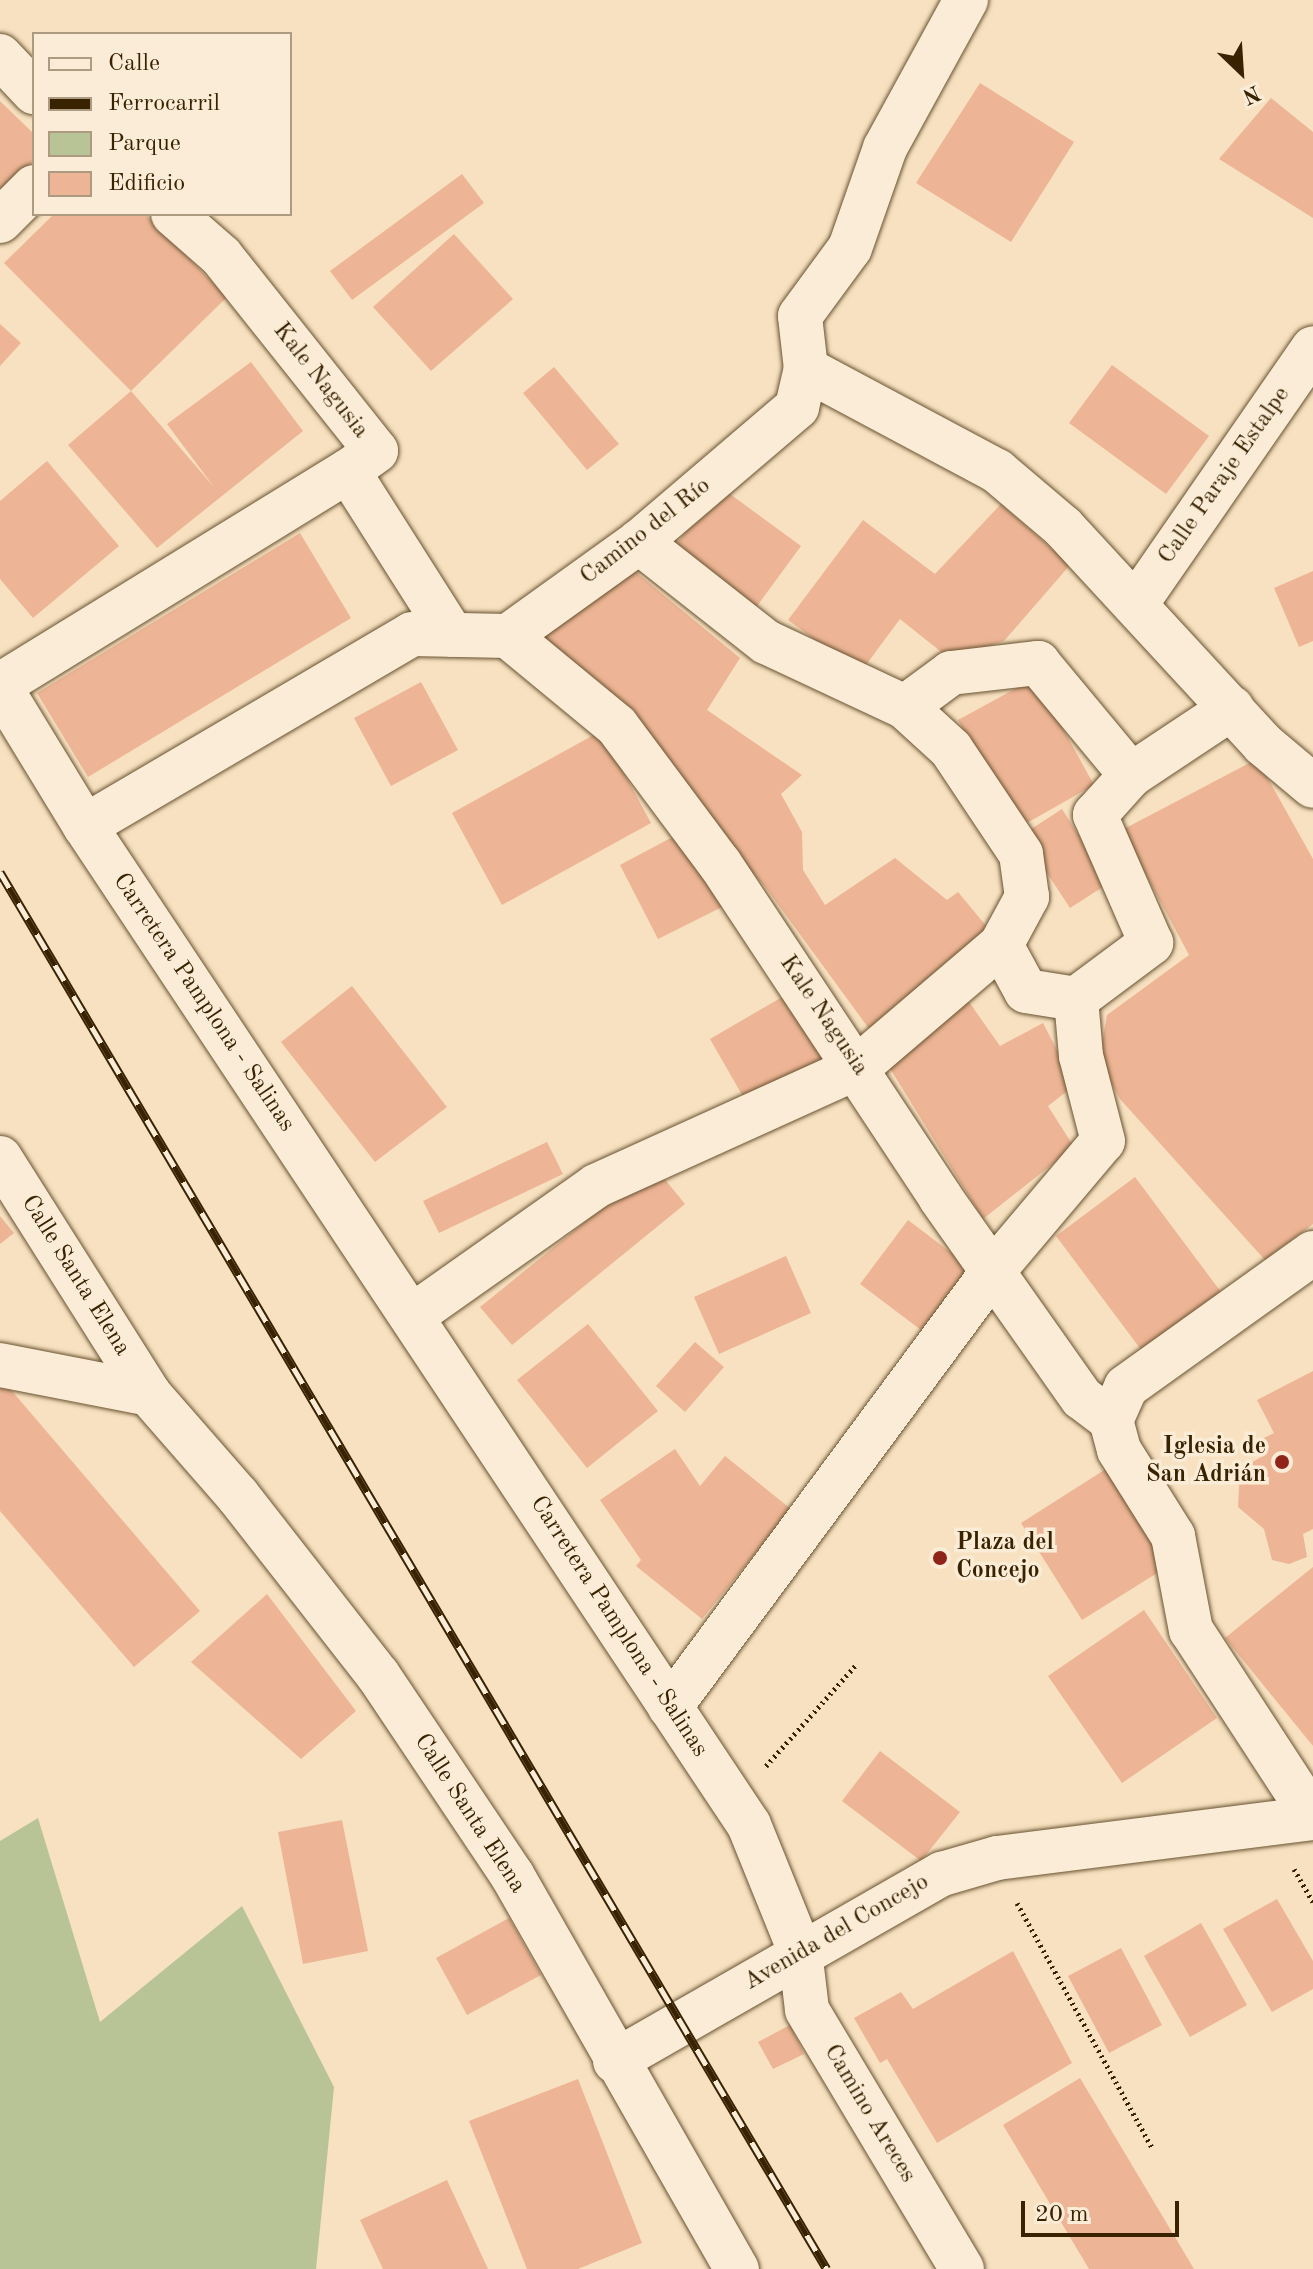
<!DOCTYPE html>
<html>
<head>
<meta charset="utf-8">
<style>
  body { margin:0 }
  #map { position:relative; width:1313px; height:2269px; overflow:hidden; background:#f7e1c0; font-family:"Old Standard TT",serif }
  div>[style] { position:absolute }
  .green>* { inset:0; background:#b8c496 }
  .building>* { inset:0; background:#edb595 }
  .path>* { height:5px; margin-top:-2.5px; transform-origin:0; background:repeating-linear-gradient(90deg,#382200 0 2px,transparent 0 6px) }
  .roads { filter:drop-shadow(0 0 2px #685230) drop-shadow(0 0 2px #685230) }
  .minor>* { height:44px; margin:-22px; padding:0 22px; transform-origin:22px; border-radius:22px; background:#faecd6 }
  .rail>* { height:9px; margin-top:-4.5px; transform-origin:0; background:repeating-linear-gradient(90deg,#faecd6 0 18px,#382200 0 36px); box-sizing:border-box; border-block:2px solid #382200 }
  .dots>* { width:22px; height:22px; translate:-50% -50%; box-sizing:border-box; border:4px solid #faecd6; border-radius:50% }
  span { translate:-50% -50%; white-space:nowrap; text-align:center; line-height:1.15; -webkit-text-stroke:7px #faecd6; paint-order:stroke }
  .street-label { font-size:24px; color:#382200 }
  .poi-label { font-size:24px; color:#382200; font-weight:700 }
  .right { translate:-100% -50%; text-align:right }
  .left { translate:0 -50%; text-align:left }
  .legend { position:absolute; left:32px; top:32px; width:260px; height:184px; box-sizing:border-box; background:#faecd6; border:2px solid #ac9b80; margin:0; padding:10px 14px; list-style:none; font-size:24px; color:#382200 }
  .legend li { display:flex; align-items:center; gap:16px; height:40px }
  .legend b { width:40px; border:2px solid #ac9b80 }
  .north { position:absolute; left:1201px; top:32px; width:80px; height:80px; -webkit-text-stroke:6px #faecd6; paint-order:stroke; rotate:155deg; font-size:22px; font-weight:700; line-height:32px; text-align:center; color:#382200 }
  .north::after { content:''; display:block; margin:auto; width:28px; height:36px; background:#382200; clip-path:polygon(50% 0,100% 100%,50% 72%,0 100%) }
  .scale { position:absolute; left:1021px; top:2201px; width:158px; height:36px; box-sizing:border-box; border:4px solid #382200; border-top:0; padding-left:10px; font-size:24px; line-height:28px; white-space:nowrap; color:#382200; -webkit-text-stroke:6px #faecd6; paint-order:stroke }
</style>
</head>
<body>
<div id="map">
  <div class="green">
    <i style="clip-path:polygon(38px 1818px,100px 2022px,242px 1906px,334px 2087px,316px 2269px,0 2269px,0 1841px)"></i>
  </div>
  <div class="building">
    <i style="clip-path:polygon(980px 83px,1074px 142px,1011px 242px,916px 183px)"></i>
    <i style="clip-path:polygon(1271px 98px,1313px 132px,1313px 218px,1219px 159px)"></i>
    <i style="clip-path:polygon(0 101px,34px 134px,34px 160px,0 195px)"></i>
    <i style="clip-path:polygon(462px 174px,484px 203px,352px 300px,330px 271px)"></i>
    <i style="clip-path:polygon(54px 214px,145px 214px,227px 297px,131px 391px,4px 263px)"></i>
    <i style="clip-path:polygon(454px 234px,513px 299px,431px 371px,373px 307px)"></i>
    <i style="clip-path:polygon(0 324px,21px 343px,0 366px)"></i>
    <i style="clip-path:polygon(251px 362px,303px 431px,157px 548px,68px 445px,131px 391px,214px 487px,167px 424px)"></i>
    <i style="clip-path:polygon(1112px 365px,1209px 436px,1166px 494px,1069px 423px)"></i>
    <i style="clip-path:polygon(554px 367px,619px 444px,587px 470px,523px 393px)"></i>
    <i style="clip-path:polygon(47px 461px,119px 546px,33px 618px,0 579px,0 501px)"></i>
    <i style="clip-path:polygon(719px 486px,801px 546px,752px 613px,670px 553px)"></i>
    <i style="clip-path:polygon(1001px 504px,1070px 565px,1004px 641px,950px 659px,900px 619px,860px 673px,788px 620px,863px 520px,935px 574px)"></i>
    <i style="clip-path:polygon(300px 533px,351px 618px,88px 777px,37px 693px)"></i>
    <i style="clip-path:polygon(626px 564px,740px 658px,707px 710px,802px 775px,781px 794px,802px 832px,803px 870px,825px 905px,895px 858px,947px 900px,958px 892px,992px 933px,878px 1041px,766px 888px,540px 635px)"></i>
    <i style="clip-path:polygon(1313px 571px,1313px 641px,1299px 647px,1274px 588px)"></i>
    <i style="clip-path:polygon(1035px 678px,1094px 785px,1018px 828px,958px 720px)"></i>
    <i style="clip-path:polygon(421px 682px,458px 750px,391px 786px,354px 718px)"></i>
    <i style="clip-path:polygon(601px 731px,651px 823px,502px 905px,452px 813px)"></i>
    <i style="clip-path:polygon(1257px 759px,1313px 859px,1313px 1224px,1265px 1260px,1120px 1099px,1099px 1061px,1107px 1015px,1189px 955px,1122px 830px)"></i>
    <i style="clip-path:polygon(1062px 809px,1109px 883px,1070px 908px,1022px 835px)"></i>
    <i style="clip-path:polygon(682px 832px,730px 903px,658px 939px,620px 865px)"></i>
    <i style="clip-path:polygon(352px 986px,447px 1107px,375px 1162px,281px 1042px)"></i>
    <i style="clip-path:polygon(962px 992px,1000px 1046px,1043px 1023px,1075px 1085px,1048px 1106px,1074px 1147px,983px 1219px,886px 1062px)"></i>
    <i style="clip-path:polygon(789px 993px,829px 1061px,749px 1107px,710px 1039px)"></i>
    <i style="clip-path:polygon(547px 1142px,563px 1174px,439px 1233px,423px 1201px)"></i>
    <i style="clip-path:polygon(654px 1166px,685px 1204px,512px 1345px,480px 1307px)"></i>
    <i style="clip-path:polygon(1135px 1177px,1224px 1296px,1145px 1355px,1056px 1236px)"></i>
    <i style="clip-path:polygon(0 1216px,14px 1233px,0 1244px)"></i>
    <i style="clip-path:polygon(908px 1220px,974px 1270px,925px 1333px,860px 1284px)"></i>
    <i style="clip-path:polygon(786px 1256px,811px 1313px,719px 1354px,694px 1297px)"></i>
    <i style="clip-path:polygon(588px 1324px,658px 1411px,587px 1468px,517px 1380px)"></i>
    <i style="clip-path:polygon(695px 1342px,724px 1367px,685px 1412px,656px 1386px)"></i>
    <i style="clip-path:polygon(1313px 1371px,1313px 1529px,1303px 1534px,1307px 1557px,1289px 1564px,1272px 1560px,1264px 1529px,1238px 1507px,1240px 1469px,1263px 1456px,1256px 1442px,1274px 1433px,1257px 1400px)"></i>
    <i style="clip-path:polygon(6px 1384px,200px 1611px,134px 1667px,0 1511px,0 1389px)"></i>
    <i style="clip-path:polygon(675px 1449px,700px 1486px,725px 1456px,791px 1509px,702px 1619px,636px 1566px,641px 1560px,600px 1500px)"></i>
    <i style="clip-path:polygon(1109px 1467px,1170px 1565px,1082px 1620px,1021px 1523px)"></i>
    <i style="clip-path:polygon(1313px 1567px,1313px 1746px,1225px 1638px)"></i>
    <i style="clip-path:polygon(267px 1594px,356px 1711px,301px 1759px,191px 1662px)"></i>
    <i style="clip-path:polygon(1144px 1610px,1217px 1718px,1122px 1783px,1048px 1676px)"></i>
    <i style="clip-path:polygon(880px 1751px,960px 1812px,921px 1861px,842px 1801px)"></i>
    <i style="clip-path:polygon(342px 1820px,368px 1951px,303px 1964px,278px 1832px)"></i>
    <i style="clip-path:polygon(1277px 1899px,1313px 1961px,1313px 1989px,1272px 2012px,1223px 1929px)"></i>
    <i style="clip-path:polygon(509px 1918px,541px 1975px,467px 2015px,436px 1958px)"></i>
    <i style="clip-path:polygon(1201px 1923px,1247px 2005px,1190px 2037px,1144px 1956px)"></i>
    <i style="clip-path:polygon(1121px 1948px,1162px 2025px,1109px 2053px,1068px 1976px)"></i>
    <i style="clip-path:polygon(1013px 1951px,1072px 2063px,937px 2143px,887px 2059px,880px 2063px,854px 2018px,901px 1992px,913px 2009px)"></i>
    <i style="clip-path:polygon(790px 2025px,804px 2054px,773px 2069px,758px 2042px)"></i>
    <i style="clip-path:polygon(1080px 2078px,1194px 2269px,1089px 2269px,1003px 2125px)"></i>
    <i style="clip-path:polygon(578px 2079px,642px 2243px,578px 2269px,527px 2269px,469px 2121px)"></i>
    <i style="clip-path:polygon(447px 2180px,488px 2269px,383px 2269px,360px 2220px)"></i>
  </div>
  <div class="path">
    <i style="left:766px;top:1766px;width:135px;rotate:-48.3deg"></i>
    <i style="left:1294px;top:1869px;width:38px;rotate:60deg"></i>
    <i style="left:1017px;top:1903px;width:281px;rotate:61.1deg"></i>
  </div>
  <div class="roads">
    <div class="minor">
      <i style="left:0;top:56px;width:50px;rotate:46.6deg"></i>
      <i style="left:173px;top:214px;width:64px;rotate:41.2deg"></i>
      <i style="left:221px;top:256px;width:249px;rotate:51.5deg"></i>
      <i style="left:376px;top:451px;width:34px;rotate:144deg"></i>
      <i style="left:348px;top:471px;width:194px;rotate:57.6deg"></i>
      <i style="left:0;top:221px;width:48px;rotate:-45deg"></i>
      <i style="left:806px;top:369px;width:217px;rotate:28.1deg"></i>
      <i style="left:997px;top:471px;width:87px;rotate:40.3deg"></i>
      <i style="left:1063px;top:527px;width:295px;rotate:47.3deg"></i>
      <i style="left:1263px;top:744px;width:65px;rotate:40deg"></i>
      <i style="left:1136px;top:604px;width:311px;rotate:-55.3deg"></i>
      <i style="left:508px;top:636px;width:141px;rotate:39.5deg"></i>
      <i style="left:617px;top:726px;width:172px;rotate:53.3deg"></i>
      <i style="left:720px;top:864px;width:399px;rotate:56.5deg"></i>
      <i style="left:940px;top:1197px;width:246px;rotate:54.8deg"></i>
      <i style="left:1082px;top:1398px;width:36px;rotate:37deg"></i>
      <i style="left:0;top:685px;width:409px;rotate:-31.6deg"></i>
      <i style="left:0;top:687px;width:163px;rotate:58.6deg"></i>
      <i style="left:85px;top:826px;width:1200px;rotate:56.39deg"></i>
      <i style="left:749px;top:1825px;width:136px;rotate:68deg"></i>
      <i style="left:800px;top:1951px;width:59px;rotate:83.2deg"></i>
      <i style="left:807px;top:2010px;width:302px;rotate:59.1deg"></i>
      <i style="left:905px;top:707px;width:57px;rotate:-36.5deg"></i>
      <i style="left:951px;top:673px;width:88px;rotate:-6.6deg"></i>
      <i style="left:1038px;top:663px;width:146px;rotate:50.3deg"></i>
      <i style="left:85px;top:826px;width:379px;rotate:-30.4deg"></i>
      <i style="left:412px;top:634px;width:96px;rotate:1.2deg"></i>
      <i style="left:508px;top:636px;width:161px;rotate:-35.7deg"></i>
      <i style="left:639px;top:542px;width:208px;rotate:-40.5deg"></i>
      <i style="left:797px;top:407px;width:39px;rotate:-77deg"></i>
      <i style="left:806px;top:369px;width:53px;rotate:-96.5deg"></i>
      <i style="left:800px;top:316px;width:84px;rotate:-53.7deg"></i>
      <i style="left:850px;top:248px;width:106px;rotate:-70.7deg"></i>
      <i style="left:885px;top:148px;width:169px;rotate:-61.3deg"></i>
      <i style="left:1001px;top:945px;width:52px;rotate:61.5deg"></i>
      <i style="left:1026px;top:991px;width:51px;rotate:9.1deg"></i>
      <i style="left:1076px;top:999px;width:94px;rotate:-36.7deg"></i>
      <i style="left:1151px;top:943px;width:140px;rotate:-113.6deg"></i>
      <i style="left:1095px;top:815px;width:54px;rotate:-48deg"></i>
      <i style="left:1131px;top:775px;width:121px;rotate:-33.6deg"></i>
      <i style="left:0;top:1158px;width:279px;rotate:57.7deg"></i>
      <i style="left:1313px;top:1253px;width:230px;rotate:144.4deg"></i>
      <i style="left:1126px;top:1387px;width:36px;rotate:114deg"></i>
      <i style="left:1111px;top:1420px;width:31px;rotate:75deg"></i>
      <i style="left:1119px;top:1450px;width:102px;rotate:57.9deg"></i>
      <i style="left:1173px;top:1536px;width:96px;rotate:79.2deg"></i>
      <i style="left:1191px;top:1630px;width:223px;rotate:56.9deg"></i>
      <i style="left:412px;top:1316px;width:225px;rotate:-35.2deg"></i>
      <i style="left:596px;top:1186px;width:288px;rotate:-24.4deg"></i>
      <i style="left:858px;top:1067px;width:188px;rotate:-40.5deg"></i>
      <i style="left:1001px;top:945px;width:55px;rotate:-61.6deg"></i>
      <i style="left:1027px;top:897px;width:43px;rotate:-97.9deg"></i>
      <i style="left:1021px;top:854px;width:126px;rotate:-123.7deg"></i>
      <i style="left:951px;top:749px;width:62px;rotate:-137.6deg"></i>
      <i style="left:905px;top:707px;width:153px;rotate:-154.9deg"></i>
      <i style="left:766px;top:642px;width:162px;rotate:-141.8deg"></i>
      <i style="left:0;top:1365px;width:152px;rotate:11deg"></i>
      <i style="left:149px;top:1394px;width:135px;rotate:48.9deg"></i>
      <i style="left:238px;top:1496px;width:227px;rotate:52deg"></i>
      <i style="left:378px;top:1675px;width:241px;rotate:56.2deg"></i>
      <i style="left:512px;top:1875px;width:454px;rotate:60.3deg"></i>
      <i style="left:670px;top:1707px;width:543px;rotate:-53.47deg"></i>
      <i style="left:993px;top:1271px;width:170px;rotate:-49.8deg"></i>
      <i style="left:1103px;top:1141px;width:88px;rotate:-104.5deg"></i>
      <i style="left:1081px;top:1056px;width:57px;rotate:-95deg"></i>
      <i style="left:615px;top:2061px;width:377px;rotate:-29.8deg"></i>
      <i style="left:942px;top:1874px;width:57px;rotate:-16.2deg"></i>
      <i style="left:997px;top:1858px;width:319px;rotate:-7.2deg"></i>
    </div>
  </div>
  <div class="rail">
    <i style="left:0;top:872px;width:1623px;rotate:59.38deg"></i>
  </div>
  <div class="dots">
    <i style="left:1282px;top:1462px;background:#8f2418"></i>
    <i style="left:940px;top:1558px;background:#8f2418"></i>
  </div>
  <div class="street-label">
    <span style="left:320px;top:381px;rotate:52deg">Kale Nagusia</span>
    <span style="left:1225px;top:476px;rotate:-55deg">Calle Paraje Estalpe</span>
    <span style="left:646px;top:532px;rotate:-38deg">Camino del Río</span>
    <span style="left:203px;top:1003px;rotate:56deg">Carretera Pamplona - Salinas</span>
    <span style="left:823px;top:1016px;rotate:56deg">Kale Nagusia</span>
    <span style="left:75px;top:1276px;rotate:58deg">Calle Santa Elena</span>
    <span style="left:618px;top:1627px;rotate:57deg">Carretera Pamplona - Salinas</span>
    <span style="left:469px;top:1814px;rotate:57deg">Calle Santa Elena</span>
    <span style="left:837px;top:1933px;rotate:-30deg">Avenida del Concejo</span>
    <span style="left:869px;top:2114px;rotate:59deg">Camino Areces</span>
  </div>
  <div class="poi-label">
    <span class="right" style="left:1266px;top:1462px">Iglesia de<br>San Adrián</span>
    <span class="left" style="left:956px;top:1558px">Plaza del<br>Concejo</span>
  </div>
  <ul class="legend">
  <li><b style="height:10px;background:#faecd6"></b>Calle</li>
  <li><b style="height:10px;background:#382200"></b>Ferrocarril</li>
  <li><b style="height:22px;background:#b8c496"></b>Parque</li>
  <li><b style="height:22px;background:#edb595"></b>Edificio</li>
  </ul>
  <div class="north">N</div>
  <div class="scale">20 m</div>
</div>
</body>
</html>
